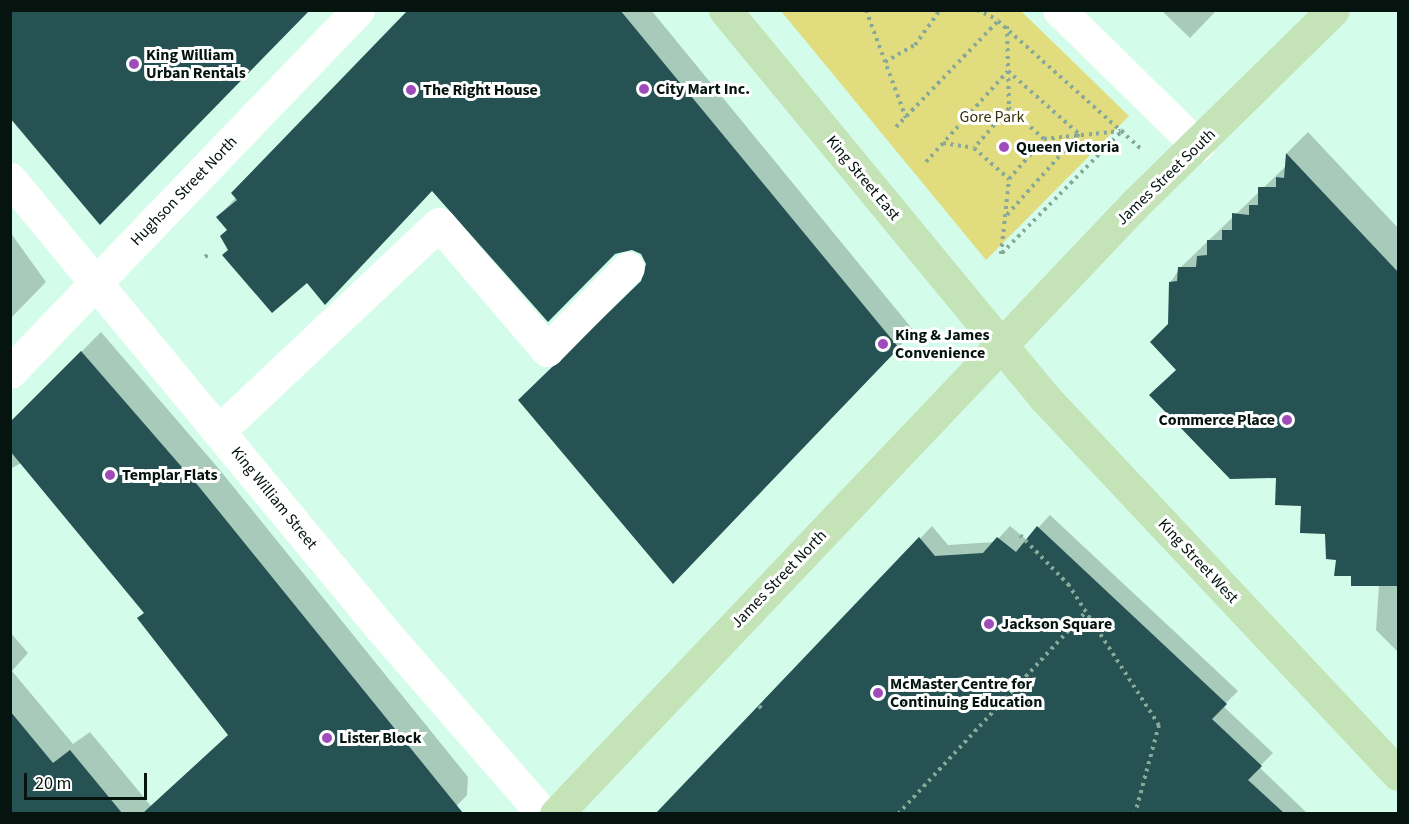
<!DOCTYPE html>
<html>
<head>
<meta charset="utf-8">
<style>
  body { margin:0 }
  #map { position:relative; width:1409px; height:824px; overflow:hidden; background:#d3fdea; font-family:"Source Sans 3",sans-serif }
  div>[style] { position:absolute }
  .green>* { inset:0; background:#e1dc7e }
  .shadow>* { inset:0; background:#0003 }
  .building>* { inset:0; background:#275253 }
  .path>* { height:4px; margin-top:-2px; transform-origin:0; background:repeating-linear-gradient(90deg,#88a89a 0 3px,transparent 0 7.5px) }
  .minor>* { height:33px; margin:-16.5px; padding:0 16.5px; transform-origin:16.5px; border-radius:16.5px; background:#fff }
  .major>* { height:33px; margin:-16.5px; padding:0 16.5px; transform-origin:16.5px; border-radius:16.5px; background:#c4e3b6 }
  .dots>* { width:16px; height:16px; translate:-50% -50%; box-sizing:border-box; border:3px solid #fff; border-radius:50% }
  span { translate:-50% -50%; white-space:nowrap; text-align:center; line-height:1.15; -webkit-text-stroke:6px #fff; paint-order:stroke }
  .poi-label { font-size:16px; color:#05140e; font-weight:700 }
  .left { translate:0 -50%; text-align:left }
  .right { translate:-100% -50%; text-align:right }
  .park-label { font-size:16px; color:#353207 }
  .street-label { font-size:16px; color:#05140e }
  .frame { position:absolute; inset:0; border:12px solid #05140e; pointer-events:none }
  .scale { position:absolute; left:24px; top:773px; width:123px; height:27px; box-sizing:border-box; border:3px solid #05140e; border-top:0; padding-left:8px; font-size:18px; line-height:21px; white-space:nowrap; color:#05140e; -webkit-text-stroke:4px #fff; paint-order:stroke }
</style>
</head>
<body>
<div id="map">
  <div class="green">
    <i style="clip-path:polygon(781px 11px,1021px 11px,1129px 116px,986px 260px)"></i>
  </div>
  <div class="shadow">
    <i style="clip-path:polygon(410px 10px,651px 10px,914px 331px,689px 566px,643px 281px,648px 263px,642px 253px,433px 190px,307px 281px,230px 250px,229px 229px,218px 217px)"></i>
    <i style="clip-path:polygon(1161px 10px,1217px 10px,1190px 38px)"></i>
    <i style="clip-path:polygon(1308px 132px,1398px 228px,1398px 652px,1376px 630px,1379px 585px,1353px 575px,1337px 559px,1327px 532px,1177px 369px,1169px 325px,1170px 283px,1180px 268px,1286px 166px,1287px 153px)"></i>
    <i style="clip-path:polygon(10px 232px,46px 282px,10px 319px)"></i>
    <i style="clip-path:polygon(101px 332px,219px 469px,468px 777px,467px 795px,449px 814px,10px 814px,10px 632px,28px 653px,12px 671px,73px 744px,90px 732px,151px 806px,229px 735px,145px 612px,23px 462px,10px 469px,10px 424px)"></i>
    <i style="clip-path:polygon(1050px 515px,1238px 691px,1223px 706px,1273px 753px,1259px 767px,1308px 814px,658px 814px,932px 526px,948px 545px,995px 542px,1010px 526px,1027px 540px)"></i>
  </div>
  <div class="building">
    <i style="clip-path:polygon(10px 10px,310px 10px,100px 225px,10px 118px)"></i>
    <i style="clip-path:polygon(408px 10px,620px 10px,899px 348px,673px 584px,518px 400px,641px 281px,646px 264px,641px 254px,632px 250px,615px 254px,548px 322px,432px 191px,325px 305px,307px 283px,272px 313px,222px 255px,228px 250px,220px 236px,227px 230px,216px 217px,237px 200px,231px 193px)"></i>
    <i style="clip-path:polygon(1286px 153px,1398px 272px,1398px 586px,1351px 586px,1351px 576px,1334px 576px,1336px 560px,1326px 559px,1325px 534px,1300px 533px,1301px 506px,1275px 505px,1276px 478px,1230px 479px,1149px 395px,1176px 370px,1150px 342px,1168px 324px,1169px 282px,1177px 281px,1178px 267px,1196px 267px,1197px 256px,1207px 255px,1207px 240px,1222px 240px,1222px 230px,1232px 230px,1232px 213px,1249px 215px,1249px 205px,1258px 205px,1258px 187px,1276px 187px,1276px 177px,1284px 178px)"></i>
    <i style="clip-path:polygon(81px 351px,200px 488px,463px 813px,143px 813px,228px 735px,137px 618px,144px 613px,10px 451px,10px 422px)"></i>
    <i style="clip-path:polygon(1037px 526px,1227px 704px,1212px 719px,1262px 766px,1248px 780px,1284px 813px,656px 813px,919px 537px,935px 556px,983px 553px,997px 537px,1016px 552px)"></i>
    <i style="clip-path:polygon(10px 711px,53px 763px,70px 750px,122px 813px,10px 813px)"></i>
  </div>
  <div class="path">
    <i style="left:866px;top:10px;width:115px;rotate:69.7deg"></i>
    <i style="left:977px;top:10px;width:23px;rotate:25deg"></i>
    <i style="left:1007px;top:26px;width:82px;rotate:88.6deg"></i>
    <i style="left:885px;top:62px;width:34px;rotate:-30deg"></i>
    <i style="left:915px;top:45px;width:43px;rotate:-54.5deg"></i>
    <i style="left:896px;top:127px;width:147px;rotate:-46.1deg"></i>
    <i style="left:998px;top:21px;width:191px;rotate:41.8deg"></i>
    <i style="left:1044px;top:139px;width:77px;rotate:-5.9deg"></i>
    <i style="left:943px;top:143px;width:31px;rotate:9deg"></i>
    <i style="left:926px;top:162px;width:122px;rotate:-48deg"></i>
    <i style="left:1008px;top:71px;width:95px;rotate:41.6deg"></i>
    <i style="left:1079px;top:134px;width:110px;rotate:131.7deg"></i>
    <i style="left:1002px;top:253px;width:173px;rotate:-45.5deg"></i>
    <i style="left:1001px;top:254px;width:75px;rotate:-83.9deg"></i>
    <i style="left:1009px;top:179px;width:53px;rotate:-48.8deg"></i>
    <i style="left:1044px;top:139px;width:47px;rotate:-138.5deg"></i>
    <i style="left:1009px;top:108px;width:53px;rotate:131.2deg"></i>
    <i style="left:974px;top:148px;width:47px;rotate:41.5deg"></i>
    <i style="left:205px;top:257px;width:6px;rotate:-39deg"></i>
    <i style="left:1020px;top:535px;width:69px;rotate:45.6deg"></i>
    <i style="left:1068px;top:584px;width:168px;rotate:57.2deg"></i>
    <i style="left:1159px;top:725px;width:92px;rotate:105.1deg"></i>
    <i style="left:759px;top:706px;width:6px;rotate:45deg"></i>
    <i style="left:898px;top:814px;width:276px;rotate:-47.1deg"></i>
  </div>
  <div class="minor">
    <i style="left:1059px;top:10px;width:194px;rotate:44.4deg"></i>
    <i style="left:10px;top:179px;width:581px;rotate:50.45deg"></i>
    <i style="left:380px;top:627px;width:248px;rotate:48.9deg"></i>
    <i style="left:10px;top:372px;width:502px;rotate:-46.13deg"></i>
    <i style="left:219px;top:431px;width:302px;rotate:-43.3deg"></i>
    <i style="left:439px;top:224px;width:166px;rotate:49.4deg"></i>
    <i style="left:547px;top:350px;width:115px;rotate:-45.4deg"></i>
  </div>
  <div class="major">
    <i style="left:725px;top:10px;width:502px;rotate:50.5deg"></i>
    <i style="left:1044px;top:397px;width:517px;rotate:46.8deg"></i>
    <i style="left:556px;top:814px;width:844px;rotate:-46.49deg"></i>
    <i style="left:1137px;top:202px;width:274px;rotate:-44.4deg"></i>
  </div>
  <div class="dots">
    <i style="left:134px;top:64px;background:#9f4cbb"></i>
    <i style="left:644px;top:89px;background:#9f4cbb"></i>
    <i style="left:411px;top:90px;background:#9f4cbb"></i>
    <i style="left:1004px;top:147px;background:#9f4cbb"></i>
    <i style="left:883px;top:344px;background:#9f4cbb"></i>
    <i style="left:1287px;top:420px;background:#9f4cbb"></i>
    <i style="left:110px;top:475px;background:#9f4cbb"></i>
    <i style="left:989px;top:624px;background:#9f4cbb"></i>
    <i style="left:878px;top:693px;background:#9f4cbb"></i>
    <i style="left:327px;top:738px;background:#9f4cbb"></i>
  </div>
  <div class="poi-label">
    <span class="left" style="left:146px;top:64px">King William<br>Urban Rentals</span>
    <span class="left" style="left:656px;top:89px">City Mart Inc.</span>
    <span class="left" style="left:423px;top:90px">The Right House</span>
    <span class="left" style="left:1016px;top:147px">Queen Victoria</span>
    <span class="left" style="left:895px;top:344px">King &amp; James<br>Convenience</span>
    <span class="right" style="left:1275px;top:420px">Commerce Place</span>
    <span class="left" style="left:122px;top:475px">Templar Flats</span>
    <span class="left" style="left:1001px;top:624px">Jackson Square</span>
    <span class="left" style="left:890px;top:693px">McMaster Centre for<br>Continuing Education</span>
    <span class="left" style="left:339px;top:738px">Lister Block</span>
  </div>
  <div class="park-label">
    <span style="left:992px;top:117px">Gore Park</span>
  </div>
  <div class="street-label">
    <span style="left:1166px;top:177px;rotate:-44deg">James Street South</span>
    <span style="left:863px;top:178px;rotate:50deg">King Street East</span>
    <span style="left:184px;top:191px;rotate:-46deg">Hughson Street North</span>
    <span style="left:274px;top:498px;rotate:51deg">King William Street</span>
    <span style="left:1198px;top:561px;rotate:47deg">King Street West</span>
    <span style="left:779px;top:579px;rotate:-46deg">James Street North</span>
  </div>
  <div class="frame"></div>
  <div class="scale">20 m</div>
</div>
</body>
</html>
